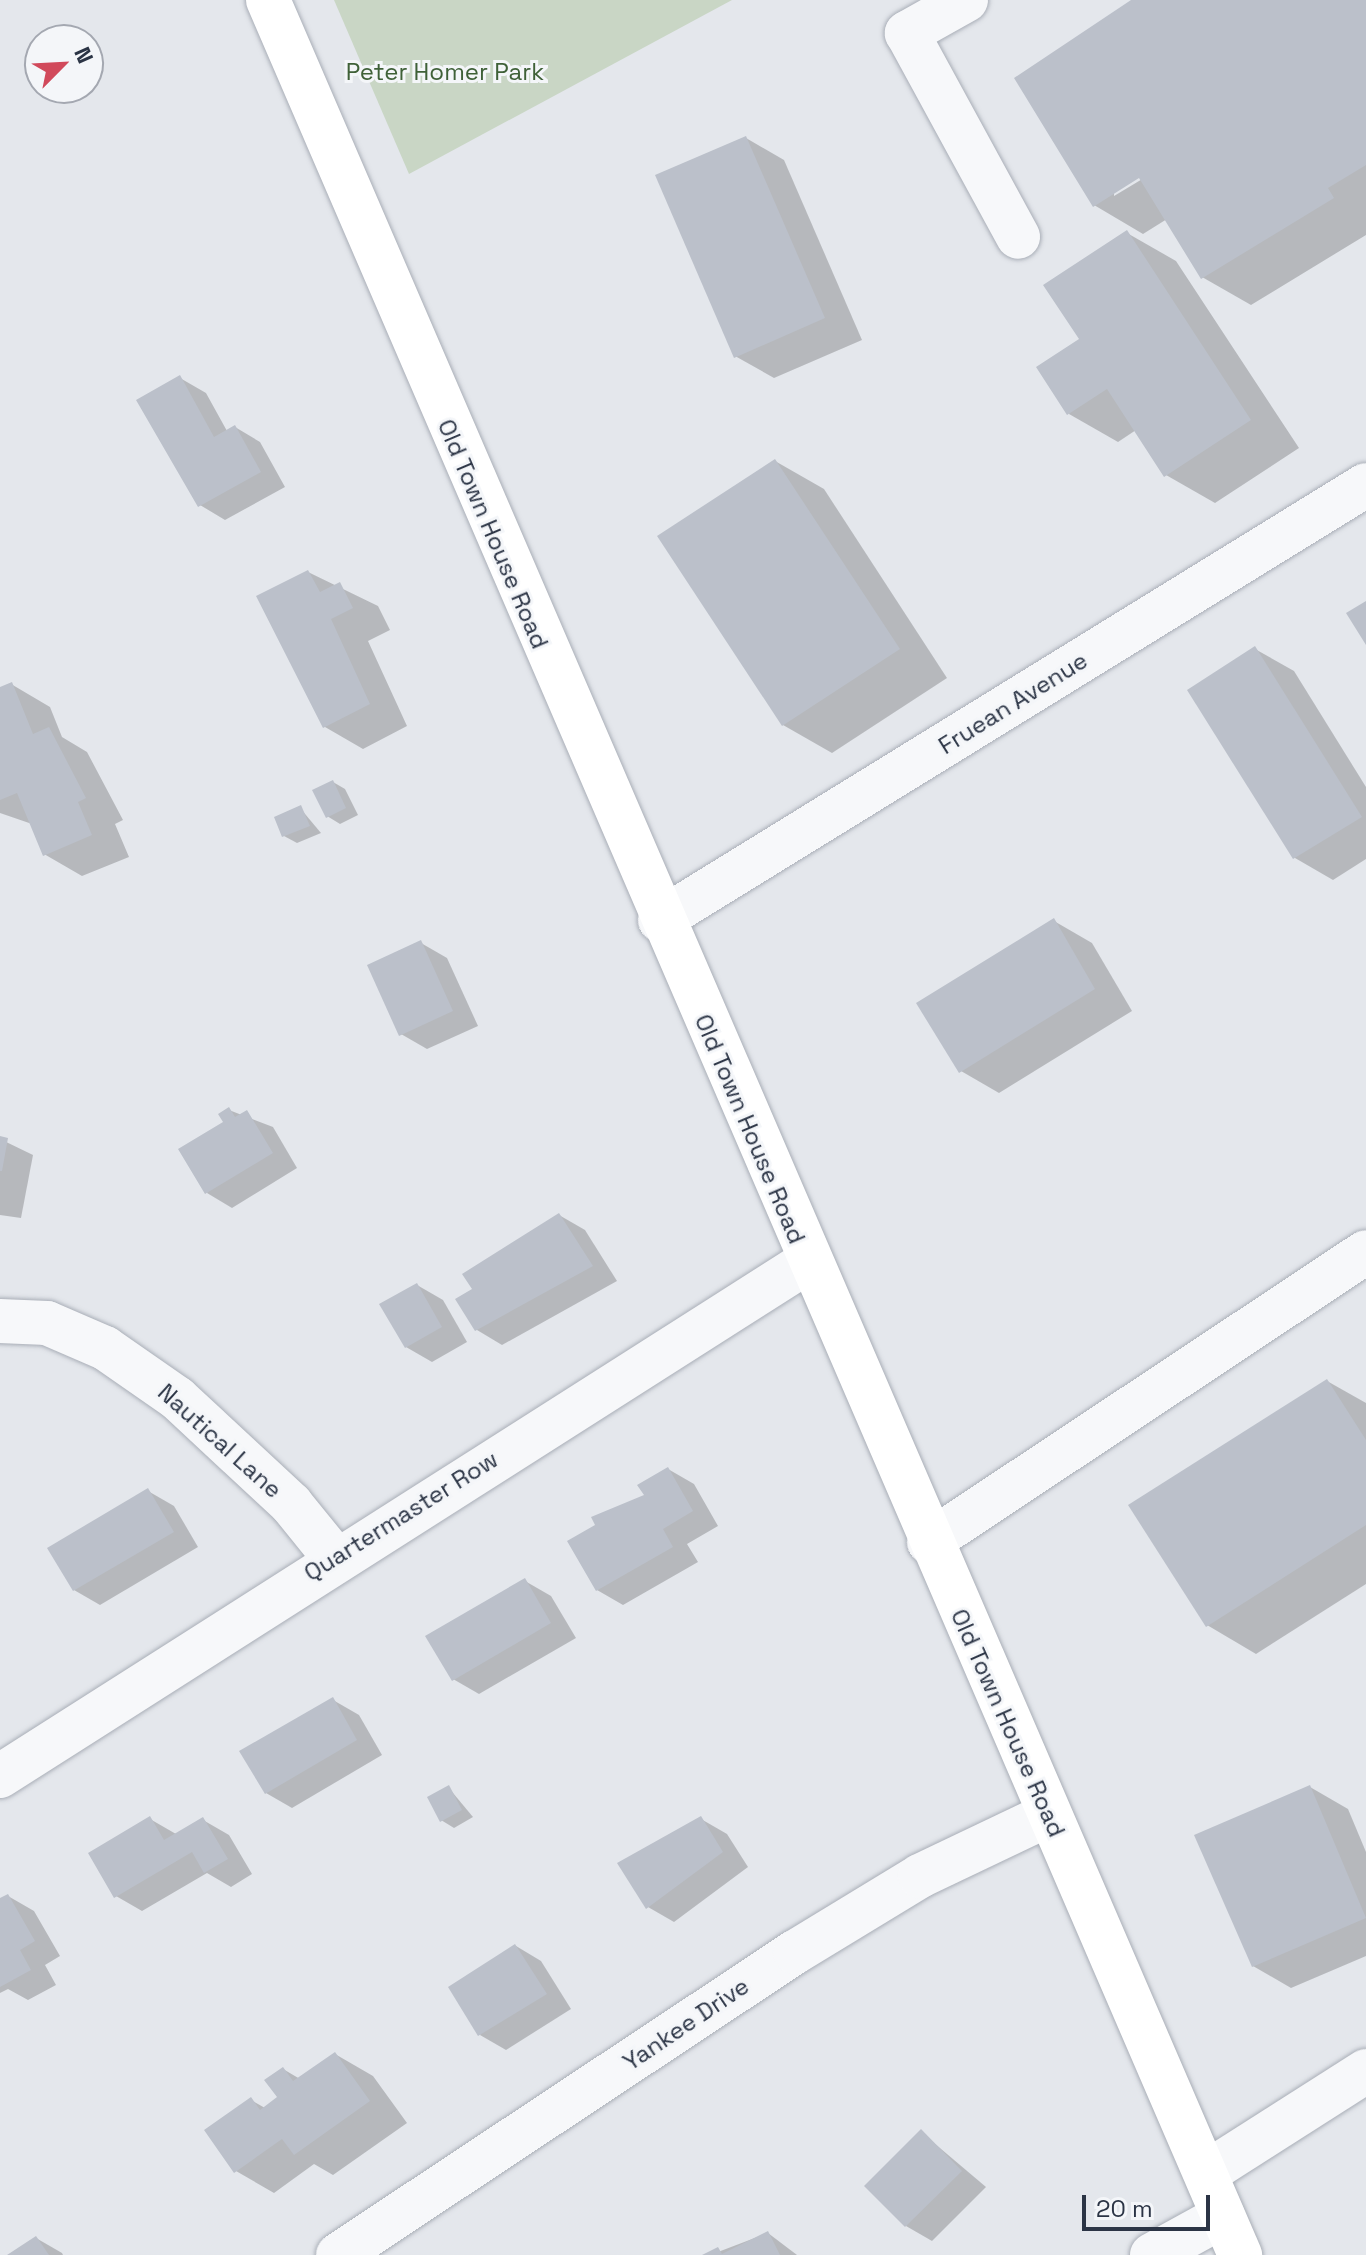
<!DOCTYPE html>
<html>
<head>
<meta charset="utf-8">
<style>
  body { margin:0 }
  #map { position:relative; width:1366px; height:2255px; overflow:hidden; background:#e4e7ec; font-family:"Space Grotesk",sans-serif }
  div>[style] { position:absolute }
  .green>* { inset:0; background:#c9d6c5 }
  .shadow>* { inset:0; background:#0003 }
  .building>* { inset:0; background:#bbc0ca }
  .roads { filter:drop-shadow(0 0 2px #a9aeb7) drop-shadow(0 0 2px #a9aeb7) }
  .minor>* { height:44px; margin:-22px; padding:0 22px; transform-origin:22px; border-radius:22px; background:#f7f8fa }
  .major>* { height:44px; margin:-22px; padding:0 22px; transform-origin:22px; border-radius:22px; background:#fff }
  span { translate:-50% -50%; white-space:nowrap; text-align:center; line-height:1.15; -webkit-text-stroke:6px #f4f6f9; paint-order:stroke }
  .park-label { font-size:24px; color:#3f6138 }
  .street-label { font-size:24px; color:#2b3445 }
  .north { position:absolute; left:24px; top:24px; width:80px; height:80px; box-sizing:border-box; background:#f4f6f9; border:2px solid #a4a8b1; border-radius:50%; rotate:66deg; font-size:22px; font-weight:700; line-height:32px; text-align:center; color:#2b3445 }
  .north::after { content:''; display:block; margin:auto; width:28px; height:36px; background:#d1495b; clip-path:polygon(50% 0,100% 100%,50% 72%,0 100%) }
  .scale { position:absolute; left:1082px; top:2195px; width:128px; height:36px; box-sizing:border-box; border:4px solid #2b3445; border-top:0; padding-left:10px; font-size:24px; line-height:28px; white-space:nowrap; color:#2b3445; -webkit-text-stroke:6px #f4f6f9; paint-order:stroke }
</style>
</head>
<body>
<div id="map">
  <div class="green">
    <i style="clip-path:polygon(334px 0,732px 0,409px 174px)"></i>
  </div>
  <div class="shadow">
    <i style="clip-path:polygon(evenodd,1134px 0,1366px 0,1366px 235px,1251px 305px,1202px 277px,1167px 219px,1143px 234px,1094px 205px,1134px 0,1147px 171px,1149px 175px,1114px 196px,1114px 191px,1147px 171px)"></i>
    <i style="clip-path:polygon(746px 138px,784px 160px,862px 340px,774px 378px,735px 356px)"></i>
    <i style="clip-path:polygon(1127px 233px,1176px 261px,1299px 448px,1215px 503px,1166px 475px,1136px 430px,1118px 442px,1069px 414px,1082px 340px)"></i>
    <i style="clip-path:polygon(180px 378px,206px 393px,227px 431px,235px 427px,260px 442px,285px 487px,225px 520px,200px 505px)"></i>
    <i style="clip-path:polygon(775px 461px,824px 489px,947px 678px,832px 753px,783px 725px)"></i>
    <i style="clip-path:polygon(308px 572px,378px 606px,390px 630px,368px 641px,407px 726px,363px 749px,325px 727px)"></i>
    <i style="clip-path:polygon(1255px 649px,1294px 671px,1366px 787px,1366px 859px,1333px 880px,1295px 858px)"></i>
    <i style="clip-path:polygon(11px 684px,50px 707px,62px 737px,87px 752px,123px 820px,115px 824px,129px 857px,82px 876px,44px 854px,32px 824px,0 813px,0 689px)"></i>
    <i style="clip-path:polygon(333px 782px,345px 789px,358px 815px,340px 824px,327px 816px)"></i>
    <i style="clip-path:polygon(300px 808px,321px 833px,297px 843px,284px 836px)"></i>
    <i style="clip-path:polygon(1054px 921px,1092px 943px,1132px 1011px,999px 1093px,961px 1071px)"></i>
    <i style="clip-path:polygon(421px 943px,447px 958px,478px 1026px,427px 1049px,401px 1034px)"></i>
    <i style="clip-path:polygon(229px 1110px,273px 1127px,297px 1168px,232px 1208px,207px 1193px)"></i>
    <i style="clip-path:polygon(0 1139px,33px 1155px,21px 1218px,0 1215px)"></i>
    <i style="clip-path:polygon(559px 1215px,585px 1230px,617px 1281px,502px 1345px,477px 1330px,475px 1290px)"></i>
    <i style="clip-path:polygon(417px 1285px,443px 1300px,467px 1342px,432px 1362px,406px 1347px)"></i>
    <i style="clip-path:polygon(1327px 1381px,1366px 1403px,1366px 1584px,1256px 1654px,1207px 1625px)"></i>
    <i style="clip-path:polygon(668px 1469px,694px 1484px,718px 1526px,687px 1544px,698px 1562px,623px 1605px,597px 1590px)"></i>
    <i style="clip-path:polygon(148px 1491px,174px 1506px,198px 1547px,100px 1605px,74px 1590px)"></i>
    <i style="clip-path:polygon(525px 1581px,551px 1596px,576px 1638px,479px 1694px,453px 1679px)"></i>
    <i style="clip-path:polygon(333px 1700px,359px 1715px,382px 1755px,292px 1808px,266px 1793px)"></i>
    <i style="clip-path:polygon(448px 1787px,473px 1817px,454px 1828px,441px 1820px)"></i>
    <i style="clip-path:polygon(1310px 1787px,1348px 1809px,1366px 1852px,1366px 1956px,1291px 1988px,1253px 1966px)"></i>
    <i style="clip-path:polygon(150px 1819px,176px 1834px,203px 1820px,229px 1835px,252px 1874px,231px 1887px,207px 1873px,142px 1911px,116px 1896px)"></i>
    <i style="clip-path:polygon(701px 1819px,727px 1834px,748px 1867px,674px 1922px,648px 1907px)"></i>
    <i style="clip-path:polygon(8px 1896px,34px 1911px,60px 1956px,45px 1965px,56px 1985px,28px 2000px,8px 1989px,0 1993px,0 1901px)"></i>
    <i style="clip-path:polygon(516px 1946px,541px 1961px,571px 2009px,506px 2050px,480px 2035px)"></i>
    <i style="clip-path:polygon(335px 2054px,373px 2076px,407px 2123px,333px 2175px,314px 2164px,274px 2193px,236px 2171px,251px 2100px,265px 2108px,280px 2098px,283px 2069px,300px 2079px)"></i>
    <i style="clip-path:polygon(921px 2132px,986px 2187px,932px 2241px,906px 2226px)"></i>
    <i style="clip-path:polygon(768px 2233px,797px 2255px,710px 2255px)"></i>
    <i style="clip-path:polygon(36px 2238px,62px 2253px,63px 2255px,11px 2255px)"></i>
  </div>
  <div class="building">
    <i style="clip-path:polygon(1131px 0,1366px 0,1366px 165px,1328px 188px,1334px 198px,1201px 279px,1139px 178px,1093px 207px,1014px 78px)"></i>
    <i style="clip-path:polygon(746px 136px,825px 318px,734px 358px,655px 175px)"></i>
    <i style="clip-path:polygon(1127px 230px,1251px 420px,1164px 477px,1107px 389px,1067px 415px,1036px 367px,1079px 339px,1043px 285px)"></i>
    <i style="clip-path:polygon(180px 375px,214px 437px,235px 425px,261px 472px,198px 507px,136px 400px)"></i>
    <i style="clip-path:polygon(775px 459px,900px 649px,782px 726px,657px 536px)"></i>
    <i style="clip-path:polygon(308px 570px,320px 592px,340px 582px,353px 608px,331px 619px,370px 704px,323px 728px,256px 596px)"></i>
    <i style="clip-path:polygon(1366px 601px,1366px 645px,1346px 613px)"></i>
    <i style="clip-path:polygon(1255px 646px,1362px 817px,1293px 859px,1187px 690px)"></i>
    <i style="clip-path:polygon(12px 682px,33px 734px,49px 727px,86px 798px,78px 802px,92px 835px,43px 856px,17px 793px,0 800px,0 687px)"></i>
    <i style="clip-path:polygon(333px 780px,346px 808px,326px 818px,312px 790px)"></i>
    <i style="clip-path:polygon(301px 805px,310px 826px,282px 837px,274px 817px)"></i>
    <i style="clip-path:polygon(1054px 918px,1095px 989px,959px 1073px,916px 1003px)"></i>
    <i style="clip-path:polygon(421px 940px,453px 1011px,399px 1036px,367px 965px)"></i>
    <i style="clip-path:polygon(229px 1107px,235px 1117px,247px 1110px,273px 1153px,205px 1194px,178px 1149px,223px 1122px,218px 1114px)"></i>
    <i style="clip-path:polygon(0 1136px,8px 1138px,2px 1171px,0 1171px)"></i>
    <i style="clip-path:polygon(559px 1213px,593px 1266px,475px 1331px,455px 1299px,472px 1289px,462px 1274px)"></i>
    <i style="clip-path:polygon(417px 1283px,442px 1327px,405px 1348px,379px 1304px)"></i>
    <i style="clip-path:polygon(1327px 1379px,1366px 1440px,1366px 1525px,1206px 1627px,1128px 1505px)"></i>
    <i style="clip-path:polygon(668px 1467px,693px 1511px,663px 1529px,673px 1547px,596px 1591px,567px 1541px,595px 1525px,591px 1517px,644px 1495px,637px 1485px)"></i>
    <i style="clip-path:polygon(148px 1488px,174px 1532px,73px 1591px,47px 1548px)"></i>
    <i style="clip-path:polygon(525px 1578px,551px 1623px,452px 1681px,425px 1636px)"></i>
    <i style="clip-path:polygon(333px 1697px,357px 1740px,265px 1794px,239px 1751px)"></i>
    <i style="clip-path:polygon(449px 1785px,462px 1810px,440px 1822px,427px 1797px)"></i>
    <i style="clip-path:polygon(1310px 1785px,1366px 1918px,1252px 1967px,1194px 1835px)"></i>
    <i style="clip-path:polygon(150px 1816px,164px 1840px,203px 1817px,228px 1859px,204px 1873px,192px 1852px,114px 1898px,88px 1853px)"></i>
    <i style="clip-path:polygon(701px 1816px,723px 1852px,646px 1909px,617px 1863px)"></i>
    <i style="clip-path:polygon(8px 1894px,35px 1941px,20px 1950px,31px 1970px,0 1987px,0 1898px)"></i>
    <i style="clip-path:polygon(515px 1944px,547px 1994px,478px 2036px,448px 1987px)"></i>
    <i style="clip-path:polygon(335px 2052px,370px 2101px,294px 2155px,282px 2139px,234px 2173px,204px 2130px,251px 2097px,260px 2110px,277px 2097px,264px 2080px,283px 2067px,293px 2081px)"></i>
    <i style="clip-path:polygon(921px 2129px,962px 2171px,905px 2227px,864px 2186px)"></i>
    <i style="clip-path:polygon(768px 2231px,780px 2255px,702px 2255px,718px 2247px,722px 2254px)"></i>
    <i style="clip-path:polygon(36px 2236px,49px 2255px,7px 2255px)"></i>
  </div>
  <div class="roads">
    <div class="minor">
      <i style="left:966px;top:0;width:68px;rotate:150.8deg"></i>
      <i style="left:907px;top:33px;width:232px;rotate:61.4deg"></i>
      <i style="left:660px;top:920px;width:829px;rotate:-31.64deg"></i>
      <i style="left:0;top:1321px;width:47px;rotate:2.4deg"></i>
      <i style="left:47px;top:1323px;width:63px;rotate:23.3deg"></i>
      <i style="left:105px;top:1348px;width:88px;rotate:34.8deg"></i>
      <i style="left:177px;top:1398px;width:156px;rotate:42.9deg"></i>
      <i style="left:291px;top:1504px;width:68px;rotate:50.9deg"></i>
      <i style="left:929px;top:1542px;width:524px;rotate:-33.57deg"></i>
      <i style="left:0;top:1776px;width:957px;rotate:-32.49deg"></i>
      <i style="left:1206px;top:2173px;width:190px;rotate:-32.5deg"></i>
      <i style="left:338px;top:2255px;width:548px;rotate:-33.55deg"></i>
      <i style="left:795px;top:1952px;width:146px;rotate:-31.3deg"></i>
      <i style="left:920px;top:1876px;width:142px;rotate:-25.5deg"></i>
      <i style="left:1152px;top:2255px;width:81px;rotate:-28.8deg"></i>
    </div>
    <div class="major">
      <i style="left:268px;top:0;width:2456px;rotate:66.68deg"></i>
    </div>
  </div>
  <div class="park-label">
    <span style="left:445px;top:72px">Peter Homer Park</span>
  </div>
  <div class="street-label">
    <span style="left:493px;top:534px;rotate:67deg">Old Town House Road</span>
    <span style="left:1013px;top:703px;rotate:-32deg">Fruean Avenue</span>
    <span style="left:750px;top:1129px;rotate:67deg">Old Town House Road</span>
    <span style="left:220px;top:1441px;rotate:42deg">Nautical Lane</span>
    <span style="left:401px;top:1516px;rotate:-32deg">Quartermaster Row</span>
    <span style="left:1008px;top:1723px;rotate:66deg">Old Town House Road</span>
    <span style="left:686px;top:2024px;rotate:-34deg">Yankee Drive</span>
  </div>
  <div class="north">N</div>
  <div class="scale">20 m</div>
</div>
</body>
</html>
